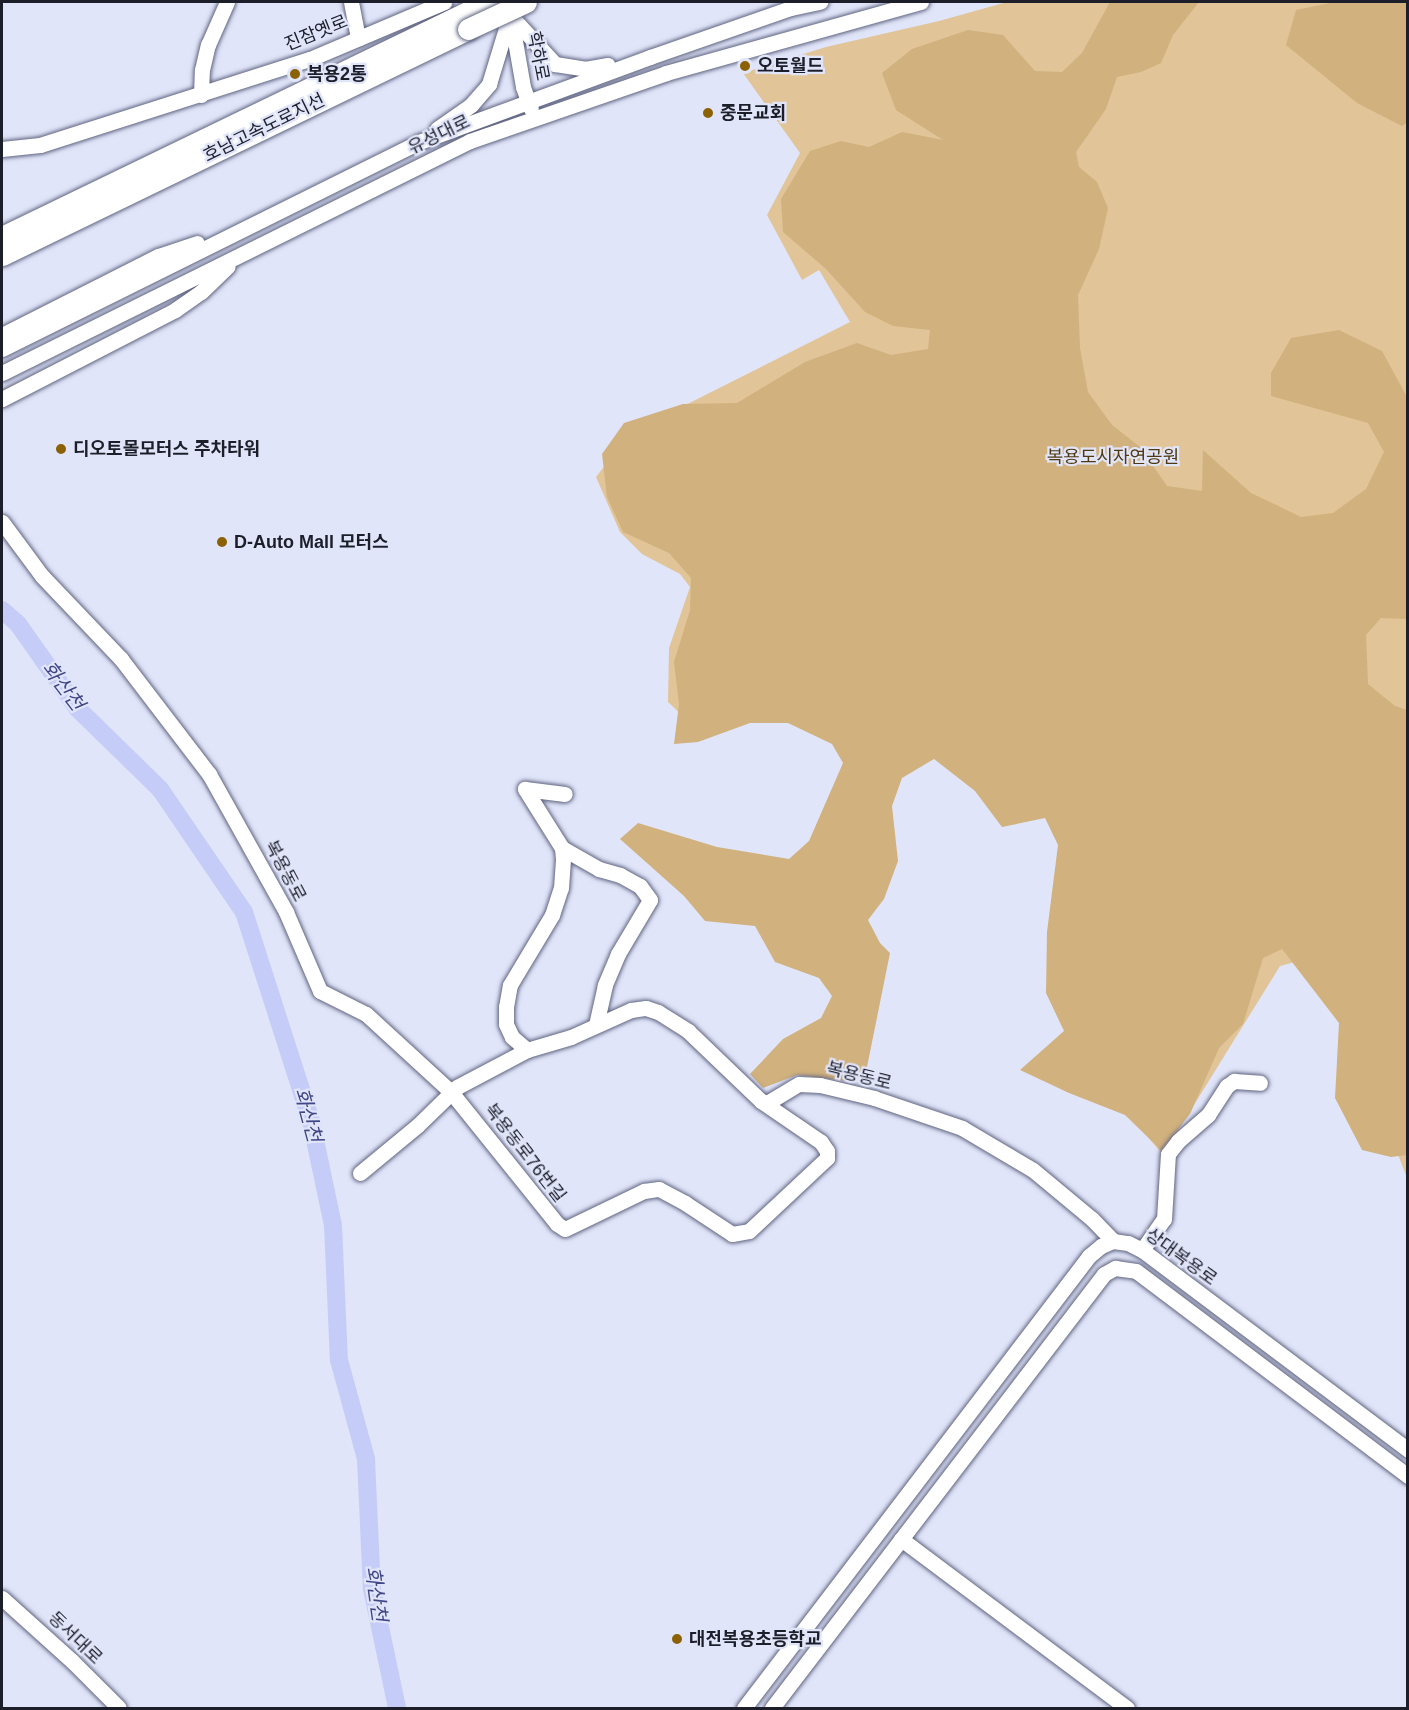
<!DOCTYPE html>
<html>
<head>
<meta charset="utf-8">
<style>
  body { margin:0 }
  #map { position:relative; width:1409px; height:1710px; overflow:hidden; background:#e1e5f9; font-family:Helvetica,"Noto Sans KR",sans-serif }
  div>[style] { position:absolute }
  .green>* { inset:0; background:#e1c497 }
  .forest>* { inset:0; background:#d1b17d }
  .river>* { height:18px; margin:-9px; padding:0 9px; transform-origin:9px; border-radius:9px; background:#c5ccf8 }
  .roads { filter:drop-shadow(0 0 2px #5f6481) drop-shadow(0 0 2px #5f6481) }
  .minor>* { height:15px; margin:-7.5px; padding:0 7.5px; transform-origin:7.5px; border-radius:7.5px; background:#fff }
  .highway>* { height:21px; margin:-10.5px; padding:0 10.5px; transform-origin:10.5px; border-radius:10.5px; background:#fff }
  .bridges { filter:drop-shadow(0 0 2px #5f6481) drop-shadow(0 0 2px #5f6481) }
  .highway-bridge>* { height:21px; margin:-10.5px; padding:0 10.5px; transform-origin:10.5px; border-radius:10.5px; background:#fff }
  .dots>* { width:16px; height:16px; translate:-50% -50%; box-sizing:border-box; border:3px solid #e1e5f9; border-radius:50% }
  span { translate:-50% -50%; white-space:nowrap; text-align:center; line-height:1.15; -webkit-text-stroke:4.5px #e1e5f9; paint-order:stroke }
  .street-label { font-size:18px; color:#1c1e2a }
  .poi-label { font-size:18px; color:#1c1e2a; font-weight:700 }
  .left { translate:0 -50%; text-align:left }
  .park-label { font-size:18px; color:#503910 }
  .water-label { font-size:20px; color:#414687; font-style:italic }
  .frame { position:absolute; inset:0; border:3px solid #1c1e2a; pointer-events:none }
</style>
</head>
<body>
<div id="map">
  <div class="green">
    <i style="clip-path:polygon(1007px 2px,1407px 2px,1407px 1178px,1389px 1131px,1353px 1003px,1295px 962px,1280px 966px,1163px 1155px,1084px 1062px,1080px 830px,1039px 744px,853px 766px,836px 743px,772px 706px,701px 733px,668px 702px,669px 648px,690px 587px,680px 574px,642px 554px,620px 532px,596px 477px,630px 433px,850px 322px,819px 270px,802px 280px,767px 215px,800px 153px,743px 73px,826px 47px,939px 21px)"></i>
  </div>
  <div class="forest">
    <i style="clip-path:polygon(1110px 2px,1199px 2px,1173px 35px,1161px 63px,1141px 72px,1117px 77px,1106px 109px,1076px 152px,1079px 167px,1097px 182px,1108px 208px,1099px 249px,1078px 295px,1080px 348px,1088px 392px,1112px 425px,1140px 447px,1167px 486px,1202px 491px,1203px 450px,1251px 493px,1301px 517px,1333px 513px,1366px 489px,1384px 452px,1368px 423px,1271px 396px,1271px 373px,1291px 338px,1339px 330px,1382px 351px,1407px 397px,1407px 619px,1381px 618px,1366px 635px,1368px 684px,1395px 706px,1407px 710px,1407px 1155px,1391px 1157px,1362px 1150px,1335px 1098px,1339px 1023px,1282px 949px,1263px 958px,1243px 1024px,1219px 1048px,1190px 1114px,1161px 1150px,1125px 1115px,1069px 1093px,1020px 1070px,1064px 1031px,1046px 993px,1047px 932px,1058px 845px,1045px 818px,1002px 827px,975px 791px,934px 759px,902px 778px,892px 806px,898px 861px,884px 899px,868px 920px,880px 943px,890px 953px,867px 1067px,846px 1081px,797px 1075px,763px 1088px,750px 1074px,783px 1039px,821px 1018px,832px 996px,819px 978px,775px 962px,755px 926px,705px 921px,684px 896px,620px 839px,638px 823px,717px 847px,789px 859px,809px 841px,843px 763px,832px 744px,788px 723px,750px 723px,698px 742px,674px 744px,679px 704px,674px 662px,690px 610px,691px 578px,669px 553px,623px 532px,607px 497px,602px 454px,624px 423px,683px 404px,737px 403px,805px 362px,857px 343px,891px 355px,928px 349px,930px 330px,893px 326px,865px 312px,826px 269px,783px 232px,781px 199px,810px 151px,841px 141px,869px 147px,902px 132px,943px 140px,896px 110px,882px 73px,912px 49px,968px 30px,1003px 35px,1035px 71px,1062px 72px,1082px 53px)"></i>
    <i style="clip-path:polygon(1335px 2px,1407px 2px,1408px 122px,1402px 126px,1357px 103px,1286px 45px,1296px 10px)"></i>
  </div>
  <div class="river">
    <i style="left:2px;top:610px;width:21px;rotate:41deg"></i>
    <i style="left:18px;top:624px;width:104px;rotate:54.8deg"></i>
    <i style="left:78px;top:709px;width:115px;rotate:44.3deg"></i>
    <i style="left:160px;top:789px;width:149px;rotate:55.7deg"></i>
    <i style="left:244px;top:912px;width:219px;rotate:72.2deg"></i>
    <i style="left:311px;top:1121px;width:106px;rotate:78.1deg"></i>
    <i style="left:333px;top:1225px;width:135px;rotate:87.5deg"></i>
    <i style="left:339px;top:1360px;width:103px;rotate:74.7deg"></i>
    <i style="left:366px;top:1459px;width:130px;rotate:87.4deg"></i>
    <i style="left:372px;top:1589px;width:122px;rotate:78.1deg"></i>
  </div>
  <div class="roads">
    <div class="minor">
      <i style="left:351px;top:2px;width:37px;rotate:79deg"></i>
      <i style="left:510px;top:15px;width:67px;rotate:47.4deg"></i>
      <i style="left:555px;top:64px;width:30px;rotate:9deg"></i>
      <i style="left:585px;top:69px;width:23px;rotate:-10deg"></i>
      <i style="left:511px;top:18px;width:70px;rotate:80.1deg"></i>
      <i style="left:523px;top:87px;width:23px;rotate:70deg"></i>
      <i style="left:201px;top:95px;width:25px;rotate:-88deg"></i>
      <i style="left:202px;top:70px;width:26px;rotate:-77deg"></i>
      <i style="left:208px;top:45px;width:47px;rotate:-66.2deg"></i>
      <i style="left:437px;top:129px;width:42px;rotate:-35.2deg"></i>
      <i style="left:471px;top:105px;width:28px;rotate:-49deg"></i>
      <i style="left:489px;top:84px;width:72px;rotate:-73.1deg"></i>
      <i style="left:2px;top:149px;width:38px;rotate:-6deg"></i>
      <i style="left:40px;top:145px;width:283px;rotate:-17.7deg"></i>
      <i style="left:310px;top:59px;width:146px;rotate:-23deg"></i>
      <i style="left:2px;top:335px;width:175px;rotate:-26.9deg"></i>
      <i style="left:158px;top:256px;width:41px;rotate:-18.4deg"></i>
      <i style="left:2px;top:349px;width:466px;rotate:-26.4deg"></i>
      <i style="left:419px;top:142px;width:246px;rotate:-20.2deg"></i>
      <i style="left:650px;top:57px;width:149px;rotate:-19.2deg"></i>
      <i style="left:791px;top:8px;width:30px;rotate:-12deg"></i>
      <i style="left:2px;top:373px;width:522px;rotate:-26.37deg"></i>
      <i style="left:470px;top:141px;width:207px;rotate:-19.1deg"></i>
      <i style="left:666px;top:73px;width:265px;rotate:-15.6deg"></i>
      <i style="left:2px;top:399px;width:195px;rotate:-27.2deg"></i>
      <i style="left:175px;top:310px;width:32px;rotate:-35deg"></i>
      <i style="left:201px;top:292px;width:37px;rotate:-44deg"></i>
      <i style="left:2px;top:522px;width:67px;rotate:53.5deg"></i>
      <i style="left:42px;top:576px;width:115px;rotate:46.4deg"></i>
      <i style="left:121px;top:659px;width:145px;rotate:52.6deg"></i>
      <i style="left:209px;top:774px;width:158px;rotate:60.8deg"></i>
      <i style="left:286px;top:912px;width:86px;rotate:66.7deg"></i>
      <i style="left:320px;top:991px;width:51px;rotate:26.6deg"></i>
      <i style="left:366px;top:1014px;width:115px;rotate:42.5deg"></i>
      <i style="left:451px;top:1092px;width:169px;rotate:51.2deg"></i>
      <i style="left:557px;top:1224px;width:9px;rotate:32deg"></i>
      <i style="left:565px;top:1229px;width:88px;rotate:-25.7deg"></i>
      <i style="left:644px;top:1191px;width:15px;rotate:-8deg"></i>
      <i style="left:659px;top:1189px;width:30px;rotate:28deg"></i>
      <i style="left:685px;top:1203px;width:56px;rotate:33.4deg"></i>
      <i style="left:732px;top:1234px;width:17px;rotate:-10deg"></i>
      <i style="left:749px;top:1231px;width:107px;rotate:-43.1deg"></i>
      <i style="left:827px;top:1158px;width:7px;rotate:-90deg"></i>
      <i style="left:827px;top:1151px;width:11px;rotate:-124deg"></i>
      <i style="left:821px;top:1142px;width:73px;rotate:-145.7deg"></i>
      <i style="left:562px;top:848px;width:43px;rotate:29.6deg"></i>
      <i style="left:599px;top:869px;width:22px;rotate:16deg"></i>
      <i style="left:620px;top:875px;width:23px;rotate:29deg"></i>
      <i style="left:640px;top:886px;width:17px;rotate:54deg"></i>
      <i style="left:650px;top:900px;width:63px;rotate:120.7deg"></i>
      <i style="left:618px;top:954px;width:34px;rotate:113deg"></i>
      <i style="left:605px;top:985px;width:41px;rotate:102.7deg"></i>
      <i style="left:527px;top:1050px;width:20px;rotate:-139deg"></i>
      <i style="left:512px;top:1037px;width:14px;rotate:-115deg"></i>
      <i style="left:506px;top:1024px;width:17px;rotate:-90deg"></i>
      <i style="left:506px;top:1007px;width:22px;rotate:-80deg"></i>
      <i style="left:510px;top:985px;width:82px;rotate:-59deg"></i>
      <i style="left:552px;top:915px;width:28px;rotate:-72deg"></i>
      <i style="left:561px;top:888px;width:29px;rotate:-86deg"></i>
      <i style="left:563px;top:859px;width:11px;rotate:-95deg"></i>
      <i style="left:562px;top:848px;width:70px;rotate:-122.1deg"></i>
      <i style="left:525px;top:789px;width:40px;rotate:7.1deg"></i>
      <i style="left:360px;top:1173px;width:75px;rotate:-39.6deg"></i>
      <i style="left:418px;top:1125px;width:54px;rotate:-44.3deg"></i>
      <i style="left:457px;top:1087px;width:79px;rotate:-27.9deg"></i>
      <i style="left:527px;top:1050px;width:46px;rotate:-16.5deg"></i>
      <i style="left:571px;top:1037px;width:66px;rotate:-24.2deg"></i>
      <i style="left:631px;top:1010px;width:15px;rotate:-8deg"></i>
      <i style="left:646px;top:1008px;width:13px;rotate:18deg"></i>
      <i style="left:658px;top:1012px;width:36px;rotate:32deg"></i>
      <i style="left:688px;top:1031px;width:101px;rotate:43.8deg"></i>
      <i style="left:761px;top:1101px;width:6px;rotate:18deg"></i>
      <i style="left:767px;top:1103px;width:37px;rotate:-31deg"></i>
      <i style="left:799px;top:1084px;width:21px;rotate:3deg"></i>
      <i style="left:820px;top:1085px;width:56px;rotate:13.5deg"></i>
      <i style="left:874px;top:1098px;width:93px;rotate:18.8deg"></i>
      <i style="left:962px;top:1128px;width:82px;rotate:30.6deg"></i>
      <i style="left:1033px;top:1170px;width:77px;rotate:39.7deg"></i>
      <i style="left:1092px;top:1219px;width:30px;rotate:46deg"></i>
      <i style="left:1142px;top:1250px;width:38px;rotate:-55deg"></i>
      <i style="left:1164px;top:1219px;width:65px;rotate:-86.5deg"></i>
      <i style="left:1168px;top:1154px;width:16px;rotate:-52deg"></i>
      <i style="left:1178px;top:1141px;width:40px;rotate:-41deg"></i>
      <i style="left:1208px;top:1115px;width:35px;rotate:-57deg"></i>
      <i style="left:1227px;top:1086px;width:9px;rotate:-36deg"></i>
      <i style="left:1234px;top:1081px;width:26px;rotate:4deg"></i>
      <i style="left:901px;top:1539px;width:282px;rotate:36.8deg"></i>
      <i style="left:2px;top:1598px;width:94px;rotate:42deg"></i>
      <i style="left:72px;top:1661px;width:66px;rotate:45deg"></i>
      <i style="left:744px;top:1708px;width:569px;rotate:-52.65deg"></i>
      <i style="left:1089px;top:1256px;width:16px;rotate:-40deg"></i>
      <i style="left:1101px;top:1246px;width:13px;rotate:-23deg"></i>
      <i style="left:1113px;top:1241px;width:15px;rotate:8deg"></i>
      <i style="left:1128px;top:1243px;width:16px;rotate:27deg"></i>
      <i style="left:1142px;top:1250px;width:333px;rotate:36.9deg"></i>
      <i style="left:772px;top:1708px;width:546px;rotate:-52.58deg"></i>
      <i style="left:1104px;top:1274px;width:13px;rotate:-29deg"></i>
      <i style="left:1115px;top:1268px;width:21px;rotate:8deg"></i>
      <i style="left:1136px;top:1271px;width:341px;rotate:37deg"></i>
    </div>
    <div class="highway">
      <i style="left:2px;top:237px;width:540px;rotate:-25.81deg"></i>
      <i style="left:2px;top:255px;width:518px;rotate:-25.87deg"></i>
    </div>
  </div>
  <div class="bridges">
    <div class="highway-bridge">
      <i style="left:468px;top:29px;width:64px;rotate:-25deg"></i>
    </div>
  </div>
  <div class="dots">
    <i style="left:745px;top:66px;background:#8b6103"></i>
    <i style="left:295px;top:74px;background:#8b6103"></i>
    <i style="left:708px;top:113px;background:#8b6103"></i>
    <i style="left:61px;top:449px;background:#8b6103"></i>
    <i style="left:222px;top:542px;background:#8b6103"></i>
    <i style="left:677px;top:1639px;background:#8b6103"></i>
  </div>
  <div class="street-label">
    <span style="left:316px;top:33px;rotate:-22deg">진잠옛로</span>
    <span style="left:538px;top:56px;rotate:79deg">학하로</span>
    <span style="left:264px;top:128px;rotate:-26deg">호남고속도로지선</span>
    <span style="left:439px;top:135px;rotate:-26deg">유성대로</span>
    <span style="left:285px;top:871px;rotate:62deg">복용동로</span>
    <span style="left:859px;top:1076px;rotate:14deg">복용동로</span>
    <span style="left:525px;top:1153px;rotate:52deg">복용동로76번길</span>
    <span style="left:1181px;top:1257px;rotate:36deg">상대복용로</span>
    <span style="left:75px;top:1638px;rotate:44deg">동서대로</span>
  </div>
  <div class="poi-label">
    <span class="left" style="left:757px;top:66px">오토월드</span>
    <span class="left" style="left:307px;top:74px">복용2통</span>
    <span class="left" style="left:720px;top:113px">중문교회</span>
    <span class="left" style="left:73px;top:449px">디오토몰모터스 주차타워</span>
    <span class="left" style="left:234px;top:542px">D-Auto Mall 모터스</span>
    <span class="left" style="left:689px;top:1639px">대전복용초등학교</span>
  </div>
  <div class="park-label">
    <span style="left:1113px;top:457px">복용도시자연공원</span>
  </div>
  <div class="water-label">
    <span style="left:63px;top:686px;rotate:53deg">화산천</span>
    <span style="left:308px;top:1115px;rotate:75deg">화산천</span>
    <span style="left:376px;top:1594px;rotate:82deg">화산천</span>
  </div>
  <div class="frame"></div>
</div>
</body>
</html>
